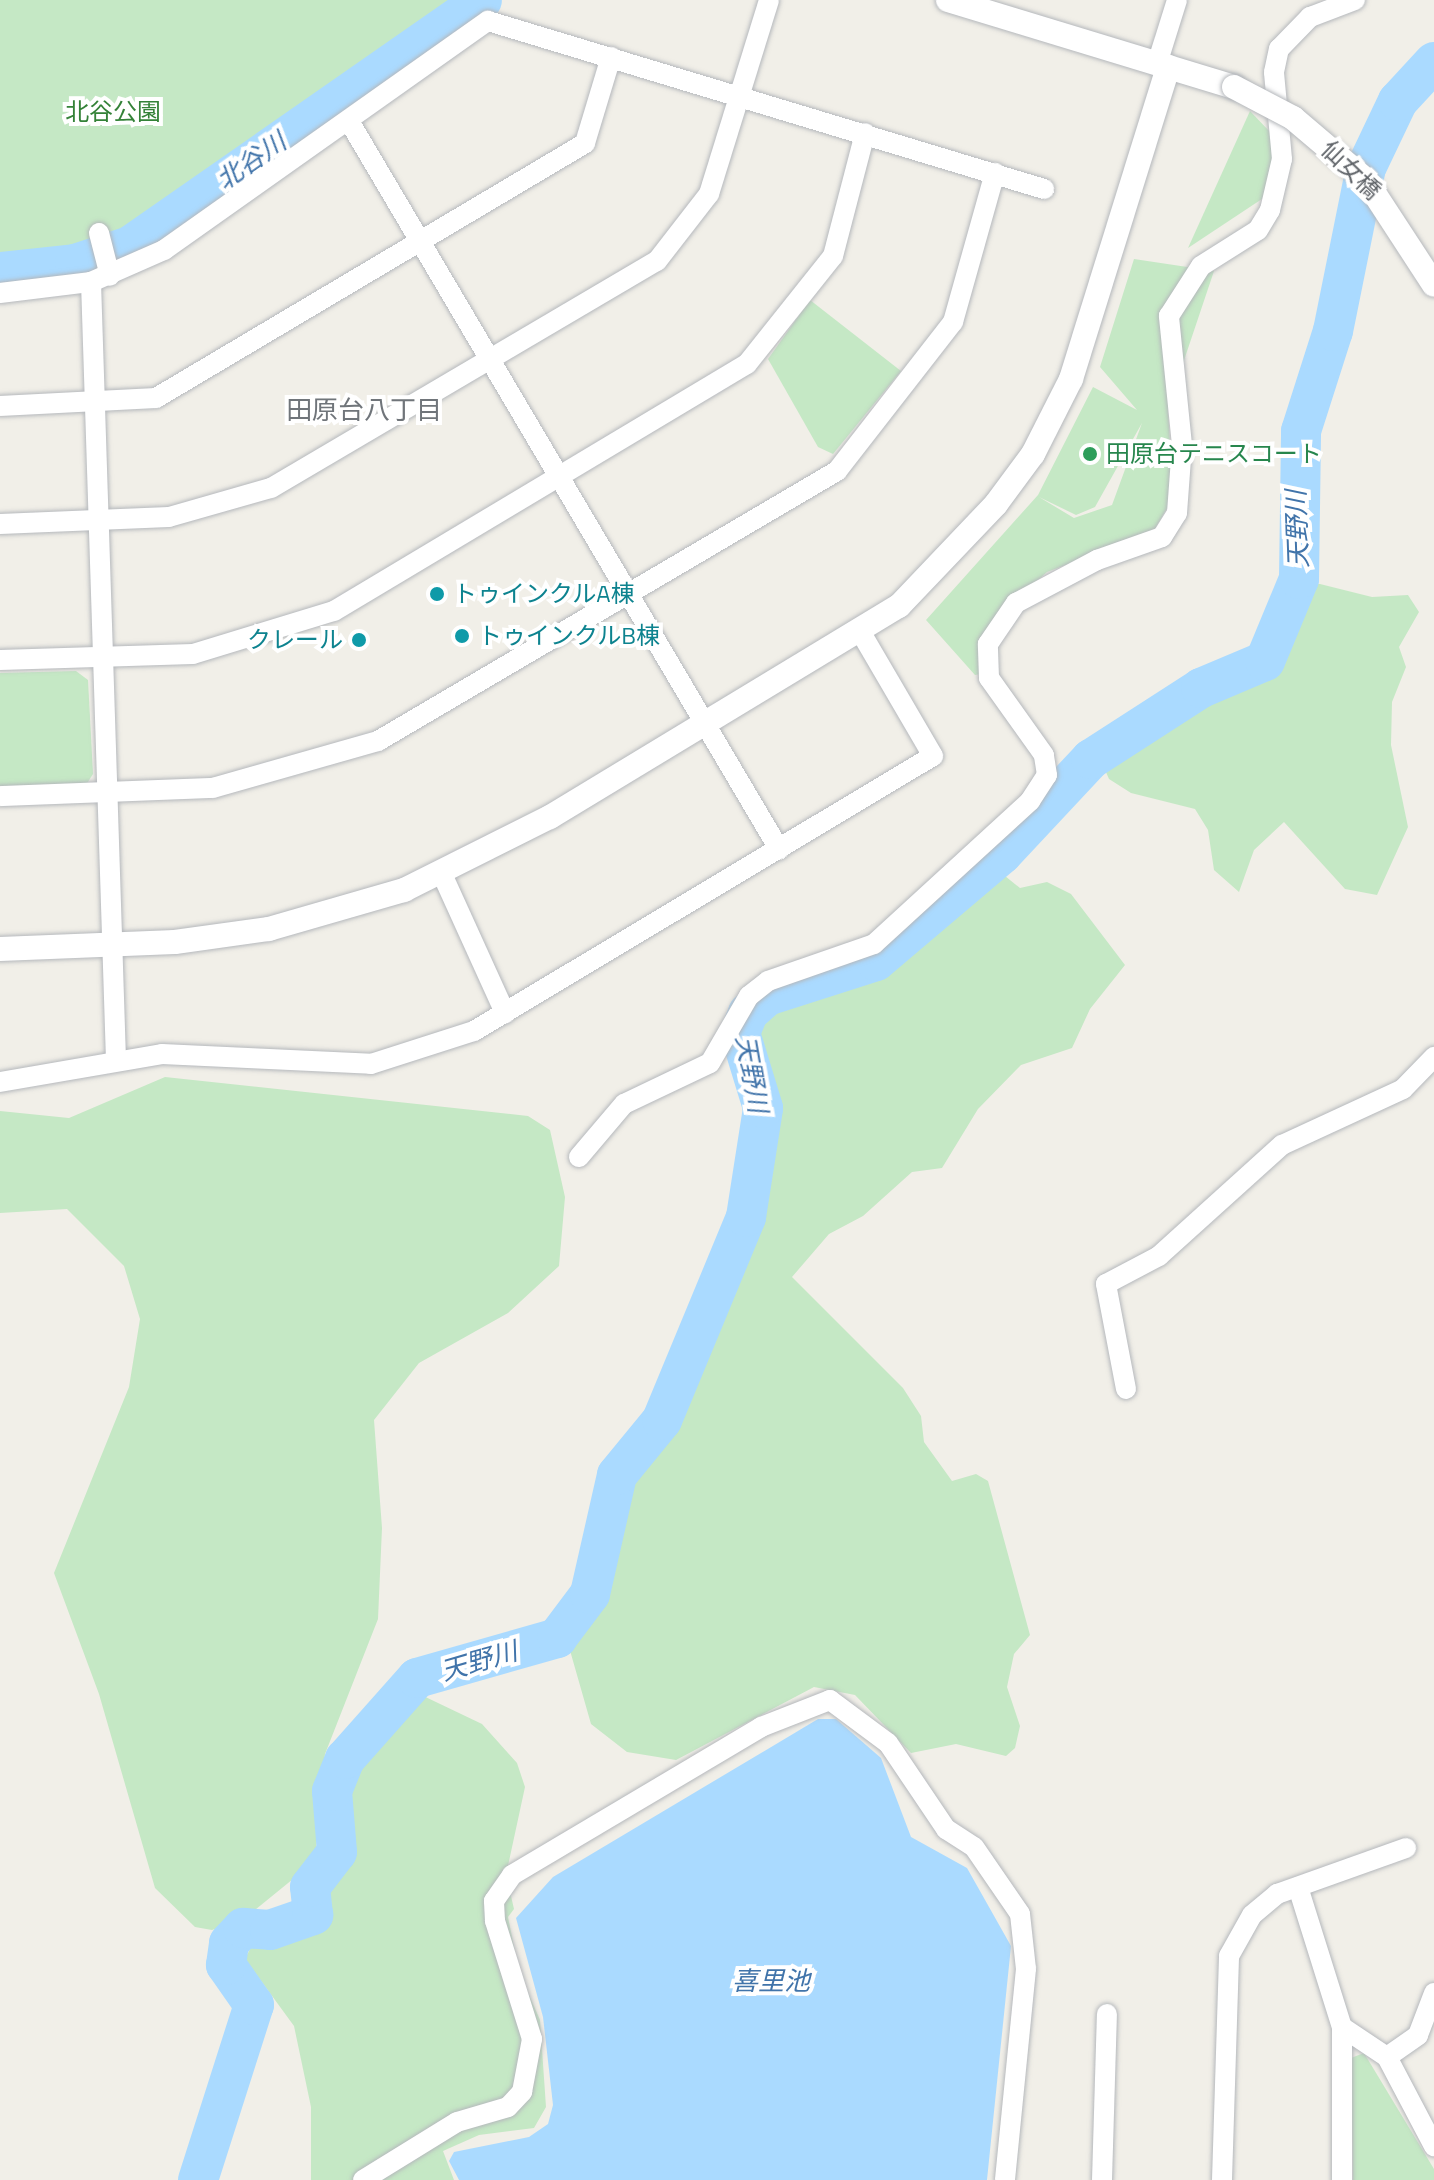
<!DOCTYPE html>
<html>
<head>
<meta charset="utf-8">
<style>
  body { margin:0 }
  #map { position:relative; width:1434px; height:2180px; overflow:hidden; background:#f1efe8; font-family:"Titillium Web","Noto Sans JP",sans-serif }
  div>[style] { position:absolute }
  .green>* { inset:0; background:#c5e8c5 }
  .water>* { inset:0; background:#aadaff }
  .river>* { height:40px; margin:-20px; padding:0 20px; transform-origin:20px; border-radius:20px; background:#aadaff }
  .roads { filter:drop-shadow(0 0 2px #b5b8bc) drop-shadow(0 0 2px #b5b8bc) }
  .minor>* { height:20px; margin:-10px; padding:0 10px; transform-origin:10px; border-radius:10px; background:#fff }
  .tertiary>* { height:24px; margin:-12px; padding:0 12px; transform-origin:12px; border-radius:12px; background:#fff }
  .bridges { filter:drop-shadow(0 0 2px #b5b8bc) drop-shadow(0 0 2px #b5b8bc) }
  .tertiary-bridge>* { height:24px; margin:-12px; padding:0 12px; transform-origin:12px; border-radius:12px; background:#fff }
  .dots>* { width:22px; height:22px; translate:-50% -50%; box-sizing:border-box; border:4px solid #fff; border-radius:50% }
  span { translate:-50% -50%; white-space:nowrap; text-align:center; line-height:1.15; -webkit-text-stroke:8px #fff; paint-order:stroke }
  .park-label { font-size:24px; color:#348238 }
  .street-label { font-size:24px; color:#5f6368 }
  .leisure-label { font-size:24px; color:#27864d }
  .left { translate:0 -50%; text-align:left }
  .culture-label { font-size:24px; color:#0d838f }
  .right { translate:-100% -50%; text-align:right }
  .water-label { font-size:26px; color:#4174aa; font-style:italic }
  .neighbourhood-label { font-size:26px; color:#70757a }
</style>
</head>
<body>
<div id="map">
  <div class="green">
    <i style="clip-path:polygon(0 0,461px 0,157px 216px,110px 239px,25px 261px,0 260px)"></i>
    <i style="clip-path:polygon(1250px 111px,1271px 133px,1279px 164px,1271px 193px,1188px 248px)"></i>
    <i style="clip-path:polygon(evenodd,1134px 259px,1214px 271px,1168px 408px,1173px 498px,1153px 532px,1047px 572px,994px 619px,987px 673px,975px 675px,926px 620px,1038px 495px,1093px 387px,1137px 410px,1100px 367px,1134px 259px,1142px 423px,1112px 505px,1074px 518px,1039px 497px,1076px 515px,1095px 507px,1142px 423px)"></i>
    <i style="clip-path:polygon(810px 300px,901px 371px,833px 454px,818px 447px,768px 359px)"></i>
    <i style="clip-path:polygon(1320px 584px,1372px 597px,1408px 595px,1419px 612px,1399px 647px,1406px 667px,1392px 702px,1391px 745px,1408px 827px,1377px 895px,1345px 889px,1284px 822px,1254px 850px,1239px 892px,1214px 870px,1208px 830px,1195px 809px,1131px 793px,1109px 779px,1102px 763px,1111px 726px,1153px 697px,1262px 652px,1291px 585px)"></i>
    <i style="clip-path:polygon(76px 671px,88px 680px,93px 774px,86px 785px,0 787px,0 673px)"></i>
    <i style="clip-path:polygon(1005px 876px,1020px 888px,1047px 882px,1071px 894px,1125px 965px,1090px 1009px,1072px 1048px,1021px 1065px,978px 1109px,942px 1168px,912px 1172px,863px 1216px,829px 1234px,792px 1277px,903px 1388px,921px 1416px,924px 1442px,952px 1481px,976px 1474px,988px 1481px,1030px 1635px,1014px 1654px,1007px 1687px,1020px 1726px,1015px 1748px,1006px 1756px,956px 1744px,911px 1753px,855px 1695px,814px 1687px,676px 1760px,627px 1752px,591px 1724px,569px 1647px,593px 1597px,652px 1411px,743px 1266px,763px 1202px,772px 1088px,747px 1044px,754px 1014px,887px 964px,970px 892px)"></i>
    <i style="clip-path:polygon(165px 1077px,528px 1116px,550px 1130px,565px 1197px,559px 1266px,508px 1313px,419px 1363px,374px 1420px,382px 1528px,378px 1619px,325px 1754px,316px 1850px,309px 1866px,245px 1918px,212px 1930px,195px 1927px,155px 1888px,99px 1694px,54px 1573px,129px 1387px,140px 1319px,124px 1266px,67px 1209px,0 1213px,0 1111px,69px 1118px)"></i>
    <i style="clip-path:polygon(415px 1692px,482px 1724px,517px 1763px,525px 1787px,506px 1875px,514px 1909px,508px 1917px,519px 1972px,540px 2020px,546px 2107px,534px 2128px,479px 2135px,443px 2151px,454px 2180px,311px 2180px,311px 2107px,294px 2026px,245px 1959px,253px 1943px,319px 1915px,318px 1893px,341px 1852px,342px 1783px,367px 1739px)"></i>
    <i style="clip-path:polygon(1364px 2053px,1434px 2169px,1434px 2180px,1353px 2180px,1351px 2058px)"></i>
  </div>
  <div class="water">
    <i style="clip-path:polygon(818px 1719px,836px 1719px,881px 1758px,911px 1837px,967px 1868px,1011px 1946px,987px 2180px,459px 2180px,449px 2161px,454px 2152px,529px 2137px,548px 2124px,553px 2105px,543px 2017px,516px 1918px,553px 1877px)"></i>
  </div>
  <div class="river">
    <i style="left:0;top:272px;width:75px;rotate:-6.1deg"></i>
    <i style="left:75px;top:264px;width:58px;rotate:-18.1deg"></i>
    <i style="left:130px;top:246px;width:429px;rotate:-34.9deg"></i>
    <i style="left:198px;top:2180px;width:184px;rotate:-72.3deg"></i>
    <i style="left:254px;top:2005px;width:49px;rotate:-125deg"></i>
    <i style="left:226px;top:1965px;width:22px;rotate:-82deg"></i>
    <i style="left:229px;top:1943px;width:21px;rotate:-47deg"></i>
    <i style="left:243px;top:1928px;width:27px;rotate:4deg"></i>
    <i style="left:270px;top:1930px;width:46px;rotate:-19.2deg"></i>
    <i style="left:313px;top:1915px;width:28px;rotate:-96deg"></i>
    <i style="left:310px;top:1887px;width:44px;rotate:-52.4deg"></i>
    <i style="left:337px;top:1852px;width:61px;rotate:-94.7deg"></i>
    <i style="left:332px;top:1791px;width:35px;rotate:-68deg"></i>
    <i style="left:345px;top:1759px;width:108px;rotate:-48.4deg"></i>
    <i style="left:417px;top:1678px;width:146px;rotate:-15.9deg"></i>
    <i style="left:557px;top:1638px;width:55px;rotate:-53.1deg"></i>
    <i style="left:590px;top:1594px;width:122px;rotate:-77.2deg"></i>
    <i style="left:617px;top:1475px;width:71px;rotate:-50.7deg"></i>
    <i style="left:662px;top:1420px;width:220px;rotate:-67.5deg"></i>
    <i style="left:746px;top:1217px;width:110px;rotate:-81.1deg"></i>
    <i style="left:763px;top:1108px;width:78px;rotate:-107deg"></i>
    <i style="left:740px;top:1033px;width:22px;rotate:-68deg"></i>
    <i style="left:748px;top:1013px;width:25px;rotate:-42deg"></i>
    <i style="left:767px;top:996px;width:114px;rotate:-17.8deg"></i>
    <i style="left:876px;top:961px;width:165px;rotate:-40.3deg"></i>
    <i style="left:1002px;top:854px;width:130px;rotate:-46.9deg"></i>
    <i style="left:1091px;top:759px;width:131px;rotate:-32.8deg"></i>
    <i style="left:1201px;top:688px;width:69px;rotate:-22.9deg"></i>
    <i style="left:1265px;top:661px;width:89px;rotate:-67.5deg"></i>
    <i style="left:1299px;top:579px;width:148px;rotate:-89.2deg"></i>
    <i style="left:1301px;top:431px;width:105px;rotate:-72.3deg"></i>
    <i style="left:1333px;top:331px;width:166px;rotate:-78.6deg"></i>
    <i style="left:1366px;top:168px;width:74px;rotate:-64.5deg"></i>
    <i style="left:1398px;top:101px;width:53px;rotate:-47.3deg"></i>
  </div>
  <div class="roads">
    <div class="minor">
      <i style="left:1157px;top:64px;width:67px;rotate:-72.6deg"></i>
      <i style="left:349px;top:121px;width:846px;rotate:59.43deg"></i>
      <i style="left:99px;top:233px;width:44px;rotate:75.7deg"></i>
      <i style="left:91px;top:282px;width:778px;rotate:88.16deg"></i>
      <i style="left:0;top:293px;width:92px;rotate:-6.9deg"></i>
      <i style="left:91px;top:282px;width:80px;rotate:-23.7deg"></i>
      <i style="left:164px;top:250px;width:397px;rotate:-35.3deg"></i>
      <i style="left:488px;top:21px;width:581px;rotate:16.81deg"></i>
      <i style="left:0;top:406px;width:156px;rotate:-2.9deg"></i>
      <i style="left:156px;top:398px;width:499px;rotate:-30.7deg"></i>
      <i style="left:585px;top:143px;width:90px;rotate:-73.2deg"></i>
      <i style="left:0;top:524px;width:169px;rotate:-2.4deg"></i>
      <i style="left:169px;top:517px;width:106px;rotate:-15.9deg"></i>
      <i style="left:271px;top:488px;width:448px;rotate:-30.5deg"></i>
      <i style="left:657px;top:261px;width:85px;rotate:-52.2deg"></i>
      <i style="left:709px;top:194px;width:203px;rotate:-72.8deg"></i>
      <i style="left:0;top:660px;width:193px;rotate:-1.8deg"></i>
      <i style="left:193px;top:654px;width:147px;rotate:-17deg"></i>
      <i style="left:334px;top:611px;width:481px;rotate:-30.9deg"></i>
      <i style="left:747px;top:364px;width:138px;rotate:-51.5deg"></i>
      <i style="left:833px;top:256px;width:127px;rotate:-75.4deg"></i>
      <i style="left:0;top:796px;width:213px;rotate:-2.2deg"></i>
      <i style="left:213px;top:788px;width:172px;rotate:-15.9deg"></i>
      <i style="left:378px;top:741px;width:533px;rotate:-30.47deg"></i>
      <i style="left:837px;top:471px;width:189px;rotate:-52.1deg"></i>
      <i style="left:953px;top:322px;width:155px;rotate:-74.3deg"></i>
      <i style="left:442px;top:874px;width:153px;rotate:65.6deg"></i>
      <i style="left:0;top:1082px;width:164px;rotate:-9.8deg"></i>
      <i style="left:162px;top:1054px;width:209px;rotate:2.7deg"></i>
      <i style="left:371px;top:1064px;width:108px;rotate:-17.8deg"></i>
      <i style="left:474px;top:1031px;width:535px;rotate:-30.93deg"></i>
      <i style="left:933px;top:756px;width:143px;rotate:-120.3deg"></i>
      <i style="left:579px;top:1157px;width:70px;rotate:-49.7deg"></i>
      <i style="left:624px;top:1104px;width:95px;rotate:-25.5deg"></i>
      <i style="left:710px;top:1063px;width:78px;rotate:-59.8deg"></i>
      <i style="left:749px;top:996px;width:24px;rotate:-38deg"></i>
      <i style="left:768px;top:981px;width:112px;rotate:-19.2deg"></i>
      <i style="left:874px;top:944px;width:212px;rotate:-42.5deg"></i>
      <i style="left:1030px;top:801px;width:31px;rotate:-57deg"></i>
      <i style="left:1047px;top:775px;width:20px;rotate:-99deg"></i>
      <i style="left:1044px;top:755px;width:95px;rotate:-125.5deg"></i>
      <i style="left:989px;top:678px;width:34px;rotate:-92deg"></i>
      <i style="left:988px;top:644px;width:50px;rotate:-55.7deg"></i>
      <i style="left:1016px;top:603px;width:92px;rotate:-28deg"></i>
      <i style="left:1097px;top:560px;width:69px;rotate:-19.5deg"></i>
      <i style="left:1162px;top:537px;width:28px;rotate:-58deg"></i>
      <i style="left:1177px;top:513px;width:68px;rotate:-85.8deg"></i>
      <i style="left:1182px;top:445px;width:130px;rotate:-95.8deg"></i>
      <i style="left:1169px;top:316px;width:59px;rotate:-57.4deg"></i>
      <i style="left:1201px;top:266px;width:67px;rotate:-32.3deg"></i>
      <i style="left:1258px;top:230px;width:23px;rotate:-59deg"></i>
      <i style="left:1270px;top:210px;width:52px;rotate:-76.8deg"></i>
      <i style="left:1282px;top:159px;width:87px;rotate:-95.3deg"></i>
      <i style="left:1274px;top:72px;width:24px;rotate:-78deg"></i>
      <i style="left:1279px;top:49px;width:45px;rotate:-45.9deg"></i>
      <i style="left:1310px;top:17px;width:48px;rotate:-20.7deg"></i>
      <i style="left:1126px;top:1389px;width:107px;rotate:-100.8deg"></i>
      <i style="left:1106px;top:1284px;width:60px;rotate:-27.8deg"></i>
      <i style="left:1159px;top:1256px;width:166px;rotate:-42.1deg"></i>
      <i style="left:1282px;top:1145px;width:133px;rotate:-24.8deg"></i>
      <i style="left:1403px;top:1089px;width:45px;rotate:-45.9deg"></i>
      <i style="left:1298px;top:1887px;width:147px;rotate:72.6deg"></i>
      <i style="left:1342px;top:2027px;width:153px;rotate:90deg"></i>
      <i style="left:1342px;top:2027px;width:54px;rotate:33.7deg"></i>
      <i style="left:1387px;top:2057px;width:101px;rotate:62.2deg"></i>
      <i style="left:1387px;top:2057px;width:38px;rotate:-35deg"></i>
      <i style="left:1418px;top:2035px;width:45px;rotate:-69.1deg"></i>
      <i style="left:363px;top:2180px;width:110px;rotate:-31.7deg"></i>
      <i style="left:457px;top:2122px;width:53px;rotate:-16.4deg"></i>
      <i style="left:508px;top:2107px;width:21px;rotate:-47deg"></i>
      <i style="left:522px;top:2092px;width:54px;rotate:-79.3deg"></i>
      <i style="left:532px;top:2039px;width:124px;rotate:-107.4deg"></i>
      <i style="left:495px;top:1921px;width:20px;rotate:-93deg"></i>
      <i style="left:494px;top:1901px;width:32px;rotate:-55deg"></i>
      <i style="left:512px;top:1875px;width:290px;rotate:-30.7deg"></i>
      <i style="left:761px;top:1727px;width:74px;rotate:-21.4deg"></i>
      <i style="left:830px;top:1700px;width:72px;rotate:36.6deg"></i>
      <i style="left:888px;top:1743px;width:104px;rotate:56deg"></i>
      <i style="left:946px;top:1829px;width:33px;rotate:33deg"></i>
      <i style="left:974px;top:1847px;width:81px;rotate:55.5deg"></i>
      <i style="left:1020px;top:1914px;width:55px;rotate:83.8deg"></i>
      <i style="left:1026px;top:1969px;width:212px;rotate:95.7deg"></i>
      <i style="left:1102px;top:2180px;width:166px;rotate:-88.3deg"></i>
      <i style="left:1222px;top:2180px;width:224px;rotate:-88.2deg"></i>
      <i style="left:1229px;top:1956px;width:47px;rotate:-60.7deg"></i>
      <i style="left:1252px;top:1915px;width:33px;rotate:-40deg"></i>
      <i style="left:1277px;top:1894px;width:137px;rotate:-19.6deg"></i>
    </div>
    <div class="tertiary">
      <i style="left:948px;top:0;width:299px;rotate:16.9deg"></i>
      <i style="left:0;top:949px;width:175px;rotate:-2.3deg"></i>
      <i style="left:175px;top:942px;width:95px;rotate:-7.9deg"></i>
      <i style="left:269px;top:929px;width:141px;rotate:-16.1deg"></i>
      <i style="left:404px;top:890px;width:163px;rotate:-26.6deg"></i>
      <i style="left:550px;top:817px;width:408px;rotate:-31.2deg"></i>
      <i style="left:899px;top:606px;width:141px;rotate:-46.4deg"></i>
      <i style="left:996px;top:504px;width:62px;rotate:-53.5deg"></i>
      <i style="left:1033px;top:454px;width:84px;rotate:-63.1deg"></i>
      <i style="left:1071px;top:379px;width:327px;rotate:-72.7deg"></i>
    </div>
  </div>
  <div class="bridges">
    <div class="tertiary-bridge">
      <i style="left:1234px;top:87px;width:67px;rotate:27.7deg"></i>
      <i style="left:1293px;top:118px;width:94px;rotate:40.3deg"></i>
      <i style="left:1365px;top:179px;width:126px;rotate:56.9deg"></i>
    </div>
  </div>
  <div class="dots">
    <i style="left:1090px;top:454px;background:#2e9e5b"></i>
    <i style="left:437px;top:594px;background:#0f9aa8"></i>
    <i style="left:462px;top:636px;background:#0f9aa8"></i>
    <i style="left:359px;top:640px;background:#0f9aa8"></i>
  </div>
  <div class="park-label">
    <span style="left:113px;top:112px">北谷公園</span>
  </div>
  <div class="street-label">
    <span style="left:1351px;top:170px;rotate:44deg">仙女橋</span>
  </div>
  <div class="leisure-label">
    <span class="left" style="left:1106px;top:454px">田原台テニスコート</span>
  </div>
  <div class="culture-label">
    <span class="left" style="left:453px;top:594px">トゥインクルA棟</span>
    <span class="left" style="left:478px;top:636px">トゥインクルB棟</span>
    <span class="right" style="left:343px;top:640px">クレール</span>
  </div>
  <div class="water-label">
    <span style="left:251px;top:161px;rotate:-35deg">北谷川</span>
    <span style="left:1297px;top:529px;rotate:-92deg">天野川</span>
    <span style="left:752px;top:1074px;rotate:80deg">天野川</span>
    <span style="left:479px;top:1661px;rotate:-16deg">天野川</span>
    <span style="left:771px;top:1981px">喜里池</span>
  </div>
  <div class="neighbourhood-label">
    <span style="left:364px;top:410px">田原台八丁目</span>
  </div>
</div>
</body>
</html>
